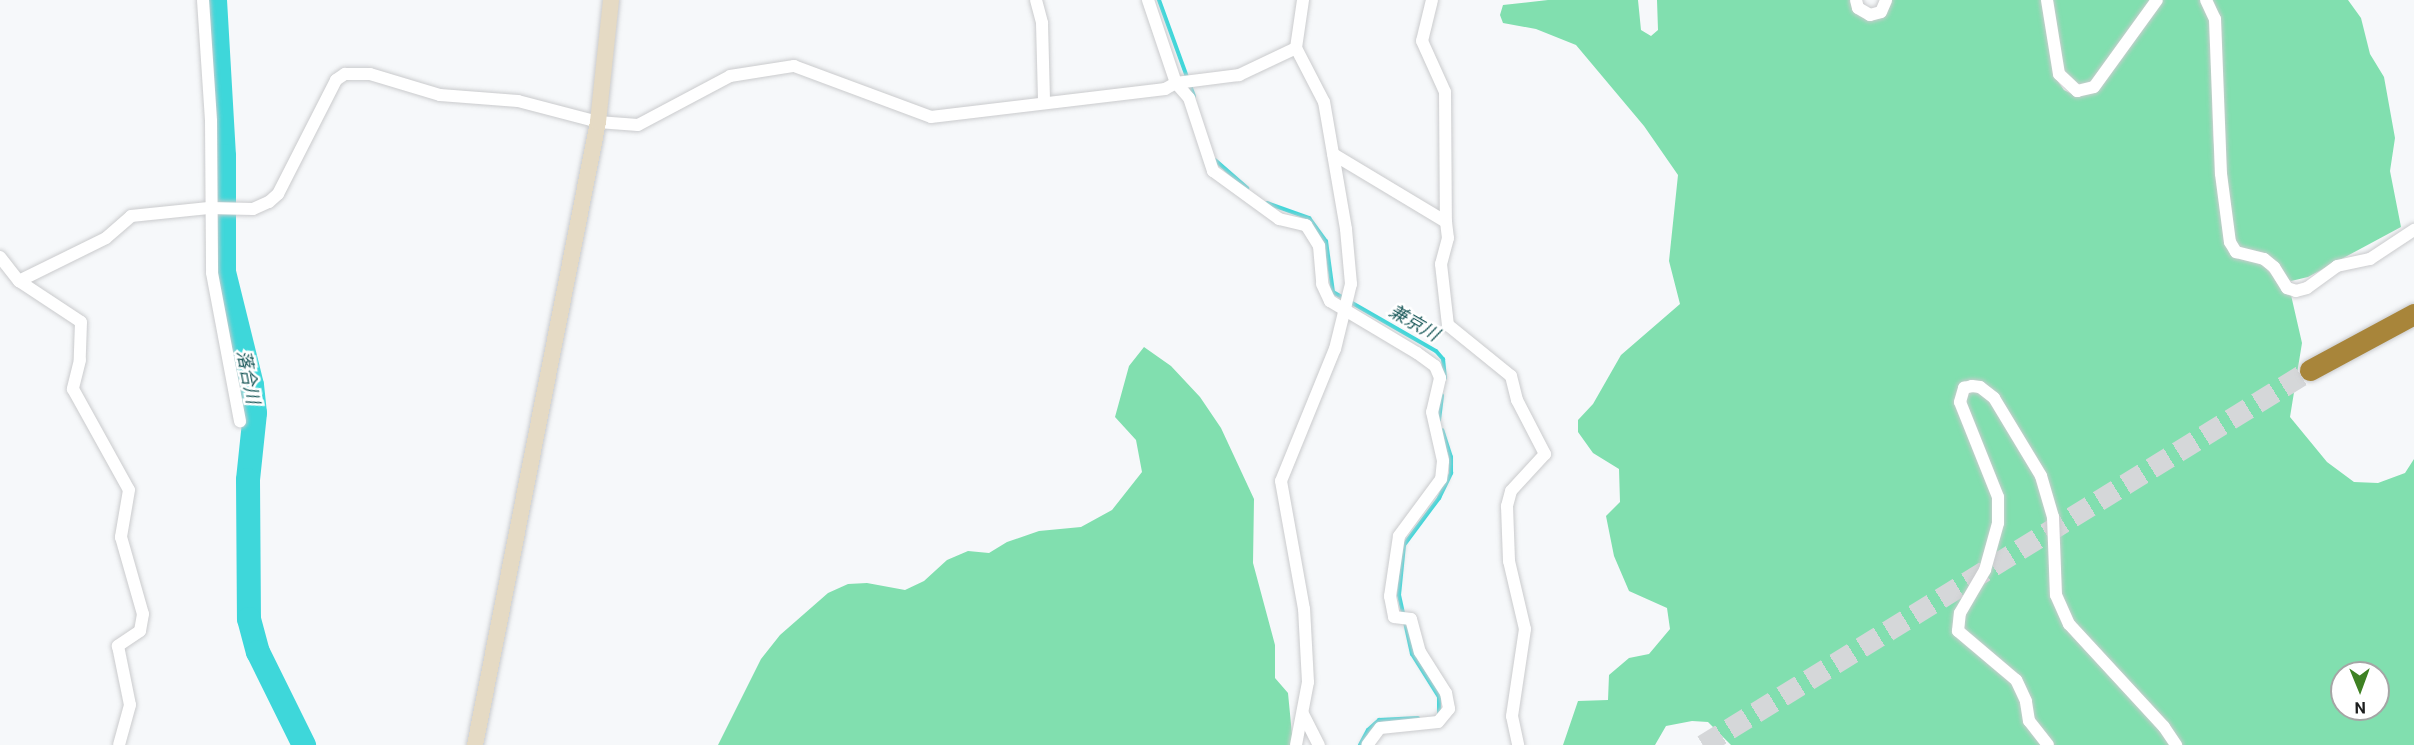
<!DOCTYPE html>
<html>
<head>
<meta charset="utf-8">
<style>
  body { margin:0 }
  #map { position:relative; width:2414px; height:745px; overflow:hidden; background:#f6f8fa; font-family:Roboto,"Noto Sans JP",sans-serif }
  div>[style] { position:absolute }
  .green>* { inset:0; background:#81dfaf }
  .stream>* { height:4px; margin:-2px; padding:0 2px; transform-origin:2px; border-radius:2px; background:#3ed7da }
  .river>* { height:24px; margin:-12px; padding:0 12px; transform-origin:12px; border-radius:12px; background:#3ed7da }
  .highway-tunnel>* { height:21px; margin-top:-10.5px; transform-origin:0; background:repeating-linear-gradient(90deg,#d5d7d9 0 21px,transparent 0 31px) }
  .roads { filter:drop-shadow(0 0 2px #cacbcd) drop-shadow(0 0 2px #cacbcd) }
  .street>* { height:12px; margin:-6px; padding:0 6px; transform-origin:6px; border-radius:6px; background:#fff }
  .secondary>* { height:16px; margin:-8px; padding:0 8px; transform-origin:8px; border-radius:8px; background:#e5dac4 }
  .highway>* { height:21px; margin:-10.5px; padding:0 10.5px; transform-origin:10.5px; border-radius:10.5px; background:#a8853a }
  span { translate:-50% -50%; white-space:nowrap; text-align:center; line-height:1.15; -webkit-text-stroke:5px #fff; paint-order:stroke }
  .water-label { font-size:18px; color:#1b595a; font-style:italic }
  .north { position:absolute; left:2330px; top:661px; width:60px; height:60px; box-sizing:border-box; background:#fff; border:2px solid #a5a5a5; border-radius:50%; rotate:179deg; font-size:16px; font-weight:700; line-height:24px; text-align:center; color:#1d1e1e }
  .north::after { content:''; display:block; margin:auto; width:21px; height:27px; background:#3e8123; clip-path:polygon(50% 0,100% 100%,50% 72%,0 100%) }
</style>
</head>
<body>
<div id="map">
  <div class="green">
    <i style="clip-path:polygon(evenodd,1548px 0,1638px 0,1641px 30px,1651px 36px,1658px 30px,1657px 0,1852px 0,1861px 16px,1891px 0,2044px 0,2054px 76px,2064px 90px,2076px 96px,2096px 90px,2162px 0,2201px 0,2211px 19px,2213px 135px,2224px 240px,2259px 261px,2291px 295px,2302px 343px,2290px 417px,2327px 462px,2354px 482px,2378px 483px,2405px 473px,2414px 459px,2414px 745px,1731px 745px,1708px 722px,1692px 721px,1666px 726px,1655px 745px,1563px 745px,1578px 701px,1608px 700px,1609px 675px,1629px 658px,1649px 654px,1670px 629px,1667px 608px,1629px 591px,1614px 556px,1606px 516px,1620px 502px,1619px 469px,1593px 453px,1578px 432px,1578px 420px,1593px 404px,1621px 355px,1680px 304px,1669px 261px,1678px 175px,1644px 126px,1576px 45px,1536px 29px,1503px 23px,1500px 15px,1503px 5px,1548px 0,2342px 673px,2378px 673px,2378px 709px,2342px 709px,2342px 673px)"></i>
    <i style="clip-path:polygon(2052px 0,2152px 0,2091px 83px,2078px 87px,2062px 72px)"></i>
    <i style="clip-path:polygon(2211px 0,2348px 0,2361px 18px,2370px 54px,2384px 77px,2395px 138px,2390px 171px,2401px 227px,2308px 277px,2291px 281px,2240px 251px,2233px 239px)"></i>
    <i style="clip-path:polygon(1144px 347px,1171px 366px,1200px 397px,1221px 428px,1254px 499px,1253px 563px,1275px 645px,1275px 678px,1288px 693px,1293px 745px,718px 745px,761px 659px,780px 635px,828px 593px,848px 584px,867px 583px,905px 590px,924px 581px,947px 560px,968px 551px,989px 553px,1007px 542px,1039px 531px,1081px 527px,1112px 510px,1142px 472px,1136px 440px,1115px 417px,1129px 366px)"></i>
  </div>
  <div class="stream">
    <i style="left:1159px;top:0;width:102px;rotate:70deg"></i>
    <i style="left:1215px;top:160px;width:43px;rotate:41.2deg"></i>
    <i style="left:1267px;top:203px;width:45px;rotate:19.7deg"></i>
    <i style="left:1309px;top:218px;width:29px;rotate:54deg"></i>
    <i style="left:1326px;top:241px;width:51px;rotate:82.2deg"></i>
    <i style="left:1333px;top:292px;width:119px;rotate:29.8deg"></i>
    <i style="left:1436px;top:351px;width:11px;rotate:49deg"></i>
    <i style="left:1443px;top:359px;width:19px;rotate:84deg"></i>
    <i style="left:1439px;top:420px;width:25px;rotate:-83deg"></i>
    <i style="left:1439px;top:713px;width:16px;rotate:-90deg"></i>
    <i style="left:1439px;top:697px;width:51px;rotate:-122.1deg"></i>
    <i style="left:1412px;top:654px;width:60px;rotate:-102.4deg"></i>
    <i style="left:1399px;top:595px;width:50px;rotate:-84.3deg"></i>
    <i style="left:1404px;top:545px;width:59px;rotate:-53.3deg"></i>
    <i style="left:1439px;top:498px;width:28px;rotate:-64deg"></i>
    <i style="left:1451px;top:473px;width:16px;rotate:-90deg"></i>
    <i style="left:1451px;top:457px;width:28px;rotate:-108deg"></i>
    <i style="left:1360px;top:745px;width:17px;rotate:-62deg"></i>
    <i style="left:1368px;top:730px;width:15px;rotate:-42deg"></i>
    <i style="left:1379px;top:720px;width:39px;rotate:-3deg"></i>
  </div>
  <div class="river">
    <i style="left:215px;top:0;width:156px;rotate:86.7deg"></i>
    <i style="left:224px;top:156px;width:116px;rotate:90deg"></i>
    <i style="left:224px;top:272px;width:116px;rotate:76.1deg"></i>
    <i style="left:252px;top:385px;width:28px;rotate:84deg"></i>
    <i style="left:255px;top:413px;width:67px;rotate:96deg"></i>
    <i style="left:248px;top:480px;width:139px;rotate:89.6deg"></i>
    <i style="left:249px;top:619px;width:34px;rotate:75deg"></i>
    <i style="left:258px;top:652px;width:104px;rotate:63.7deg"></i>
  </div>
  <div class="highway-tunnel">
    <i style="left:1703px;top:745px;width:713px;rotate:-31.71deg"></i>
  </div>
  <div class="roads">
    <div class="street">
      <i style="left:203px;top:0;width:121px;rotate:86.2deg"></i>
      <i style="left:211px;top:121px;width:152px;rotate:89.6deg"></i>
      <i style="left:212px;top:273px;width:151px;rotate:79.3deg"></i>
      <i style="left:1036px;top:0;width:24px;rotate:75deg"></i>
      <i style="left:1042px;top:23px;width:78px;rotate:88.5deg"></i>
      <i style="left:1148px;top:0;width:88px;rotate:71.4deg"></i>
      <i style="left:1176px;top:83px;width:20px;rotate:49deg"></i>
      <i style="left:1189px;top:98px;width:77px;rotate:71.8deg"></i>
      <i style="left:1213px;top:171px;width:82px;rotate:36deg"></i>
      <i style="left:1279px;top:219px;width:28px;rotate:13deg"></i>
      <i style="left:1306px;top:225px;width:25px;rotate:58deg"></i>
      <i style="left:1319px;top:246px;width:38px;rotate:85deg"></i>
      <i style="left:1322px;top:284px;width:19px;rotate:65deg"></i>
      <i style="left:1330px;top:301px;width:101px;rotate:30.9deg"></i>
      <i style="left:1417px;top:353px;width:22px;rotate:36deg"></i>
      <i style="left:1435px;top:366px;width:13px;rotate:67deg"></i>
      <i style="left:1440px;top:378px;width:35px;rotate:103deg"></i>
      <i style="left:1432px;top:412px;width:50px;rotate:77.3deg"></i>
      <i style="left:1443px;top:461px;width:18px;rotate:96deg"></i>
      <i style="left:1441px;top:479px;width:71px;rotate:126.4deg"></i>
      <i style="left:1399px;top:536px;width:61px;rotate:98.5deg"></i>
      <i style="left:1390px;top:596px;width:21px;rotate:79deg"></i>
      <i style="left:1394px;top:617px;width:17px;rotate:7deg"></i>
      <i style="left:1411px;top:619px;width:34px;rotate:75deg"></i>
      <i style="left:1420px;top:652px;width:49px;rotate:57.6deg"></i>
      <i style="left:1446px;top:693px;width:16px;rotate:79deg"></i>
      <i style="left:1449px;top:709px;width:17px;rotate:130deg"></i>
      <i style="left:1438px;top:722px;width:58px;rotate:174.1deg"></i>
      <i style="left:1380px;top:728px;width:21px;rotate:127deg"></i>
      <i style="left:1432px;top:0;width:42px;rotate:103.7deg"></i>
      <i style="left:1422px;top:41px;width:56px;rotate:65.7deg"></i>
      <i style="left:1445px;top:92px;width:130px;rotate:89.6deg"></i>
      <i style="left:1856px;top:0;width:8px;rotate:76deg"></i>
      <i style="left:1858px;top:8px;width:14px;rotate:30deg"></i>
      <i style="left:1870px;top:15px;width:11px;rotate:-15deg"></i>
      <i style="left:1881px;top:12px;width:13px;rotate:-67deg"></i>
      <i style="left:2047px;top:0;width:75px;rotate:80.8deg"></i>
      <i style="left:2059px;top:74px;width:25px;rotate:43deg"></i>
      <i style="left:2077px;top:91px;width:17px;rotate:-13deg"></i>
      <i style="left:2094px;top:87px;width:107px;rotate:-54.1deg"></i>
      <i style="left:2206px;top:0;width:21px;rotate:65deg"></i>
      <i style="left:2215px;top:19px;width:155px;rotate:87.8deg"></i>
      <i style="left:2221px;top:174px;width:69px;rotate:82.5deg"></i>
      <i style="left:2230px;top:242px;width:12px;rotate:59deg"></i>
      <i style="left:2236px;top:252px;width:29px;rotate:14deg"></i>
      <i style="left:2264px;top:259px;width:13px;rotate:39deg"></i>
      <i style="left:2274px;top:267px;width:25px;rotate:58deg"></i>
      <i style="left:2287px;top:288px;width:9px;rotate:18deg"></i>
      <i style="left:2296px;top:291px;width:11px;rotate:-15deg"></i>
      <i style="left:2307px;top:288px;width:37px;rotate:-36deg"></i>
      <i style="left:2337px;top:266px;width:34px;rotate:-12deg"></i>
      <i style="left:2370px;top:259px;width:53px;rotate:-33.4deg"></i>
      <i style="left:1333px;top:154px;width:132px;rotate:31deg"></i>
      <i style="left:1446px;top:222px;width:16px;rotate:83deg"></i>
      <i style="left:1448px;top:238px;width:27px;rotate:105deg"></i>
      <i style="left:1441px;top:264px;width:61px;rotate:83.5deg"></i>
      <i style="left:1448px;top:325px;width:81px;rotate:39deg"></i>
      <i style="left:1511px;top:376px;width:25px;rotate:76deg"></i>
      <i style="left:1517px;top:400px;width:61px;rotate:62.6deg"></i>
      <i style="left:1545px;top:454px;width:50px;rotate:132.6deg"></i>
      <i style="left:1511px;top:491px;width:16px;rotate:105deg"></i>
      <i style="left:1507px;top:506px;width:55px;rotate:87.9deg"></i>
      <i style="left:1509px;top:561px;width:70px;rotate:76.8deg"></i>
      <i style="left:1525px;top:629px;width:88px;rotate:98.5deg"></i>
      <i style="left:1512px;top:716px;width:30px;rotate:78deg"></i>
      <i style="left:0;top:257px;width:31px;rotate:52deg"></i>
      <i style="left:19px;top:281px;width:74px;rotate:33.5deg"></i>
      <i style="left:81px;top:322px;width:38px;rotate:92deg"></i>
      <i style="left:80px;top:360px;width:30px;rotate:104deg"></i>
      <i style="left:73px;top:389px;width:115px;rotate:61deg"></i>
      <i style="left:129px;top:490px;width:48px;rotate:99.7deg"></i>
      <i style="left:121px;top:537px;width:80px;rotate:74.1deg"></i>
      <i style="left:143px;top:614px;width:17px;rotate:100deg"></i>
      <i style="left:140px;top:631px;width:27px;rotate:146deg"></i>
      <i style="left:118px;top:646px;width:60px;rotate:78.5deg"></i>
      <i style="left:130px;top:705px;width:41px;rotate:105.4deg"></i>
      <i style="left:19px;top:281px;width:97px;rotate:-26.3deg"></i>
      <i style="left:106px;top:238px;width:33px;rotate:-41deg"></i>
      <i style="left:131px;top:216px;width:78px;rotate:-5.9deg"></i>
      <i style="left:209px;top:208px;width:44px;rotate:1.3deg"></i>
      <i style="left:253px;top:209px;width:17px;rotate:-24deg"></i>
      <i style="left:269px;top:202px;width:12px;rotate:-42deg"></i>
      <i style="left:278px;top:194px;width:128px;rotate:-63deg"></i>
      <i style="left:336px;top:80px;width:11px;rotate:-34deg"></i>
      <i style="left:345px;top:74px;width:25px"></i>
      <i style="left:370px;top:74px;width:73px;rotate:16.7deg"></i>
      <i style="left:440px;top:95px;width:78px;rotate:4.4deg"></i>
      <i style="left:518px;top:101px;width:83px;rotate:14.7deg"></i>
      <i style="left:598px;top:122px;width:40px;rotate:4.3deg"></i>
      <i style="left:638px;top:125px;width:104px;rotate:-28deg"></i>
      <i style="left:730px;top:76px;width:65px;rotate:-8.9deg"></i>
      <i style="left:794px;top:66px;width:146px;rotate:20.4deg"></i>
      <i style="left:931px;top:117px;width:236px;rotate:-6.8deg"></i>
      <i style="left:1165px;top:89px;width:13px;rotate:-29deg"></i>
      <i style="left:1176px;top:83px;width:64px;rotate:-7.2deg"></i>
      <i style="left:1239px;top:75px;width:63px;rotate:-25.3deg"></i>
      <i style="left:1303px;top:714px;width:35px;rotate:63deg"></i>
      <i style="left:1296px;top:745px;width:64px;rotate:-79.2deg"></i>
      <i style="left:1308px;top:682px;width:73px;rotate:-93.1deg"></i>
      <i style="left:1304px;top:609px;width:130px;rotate:-100.2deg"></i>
      <i style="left:1281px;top:481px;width:143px;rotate:-67.8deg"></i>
      <i style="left:1335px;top:349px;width:67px;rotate:-76.2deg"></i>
      <i style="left:1351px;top:284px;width:55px;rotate:-95.2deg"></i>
      <i style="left:1346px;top:229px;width:129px;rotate:-99.8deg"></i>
      <i style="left:1324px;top:102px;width:61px;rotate:-117.4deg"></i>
      <i style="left:1296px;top:48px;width:49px;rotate:-81.7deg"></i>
      <i style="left:2048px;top:745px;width:31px;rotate:-128deg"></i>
      <i style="left:2029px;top:721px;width:20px;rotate:-99deg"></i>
      <i style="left:2026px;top:701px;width:23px;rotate:-115deg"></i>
      <i style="left:2016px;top:680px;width:76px;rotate:-139.8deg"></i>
      <i style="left:1958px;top:631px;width:18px;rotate:-84deg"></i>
      <i style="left:1960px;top:613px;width:50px;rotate:-59.8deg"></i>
      <i style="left:1985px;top:570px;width:49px;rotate:-74.5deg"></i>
      <i style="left:1998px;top:523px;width:26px;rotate:-90deg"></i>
      <i style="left:1998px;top:497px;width:102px;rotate:-111.8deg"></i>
      <i style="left:1960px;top:402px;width:15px;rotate:-74deg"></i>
      <i style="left:1964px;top:388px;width:8px;rotate:-14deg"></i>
      <i style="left:1972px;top:386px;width:8px;rotate:7deg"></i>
      <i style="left:1980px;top:387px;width:18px;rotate:38deg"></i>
      <i style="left:1994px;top:398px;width:91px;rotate:58.9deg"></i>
      <i style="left:2041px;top:476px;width:43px;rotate:73.7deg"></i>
      <i style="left:2053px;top:517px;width:78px;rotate:87.8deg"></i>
      <i style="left:2056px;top:595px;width:32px;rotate:66deg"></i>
      <i style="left:2069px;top:624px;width:140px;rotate:47.3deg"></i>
      <i style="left:2164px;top:727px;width:22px;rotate:56deg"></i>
    </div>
    <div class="secondary">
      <i style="left:475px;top:745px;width:635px;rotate:-78.83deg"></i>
      <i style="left:598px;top:122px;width:123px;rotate:-83.9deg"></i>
    </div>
    <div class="highway">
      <i style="left:2310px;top:370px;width:118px;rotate:-28.3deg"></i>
    </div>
  </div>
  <div class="water-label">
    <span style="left:1414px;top:323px;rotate:30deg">兼京川</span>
    <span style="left:248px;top:377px;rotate:79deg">落合川</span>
  </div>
  <div class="north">N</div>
</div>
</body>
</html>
